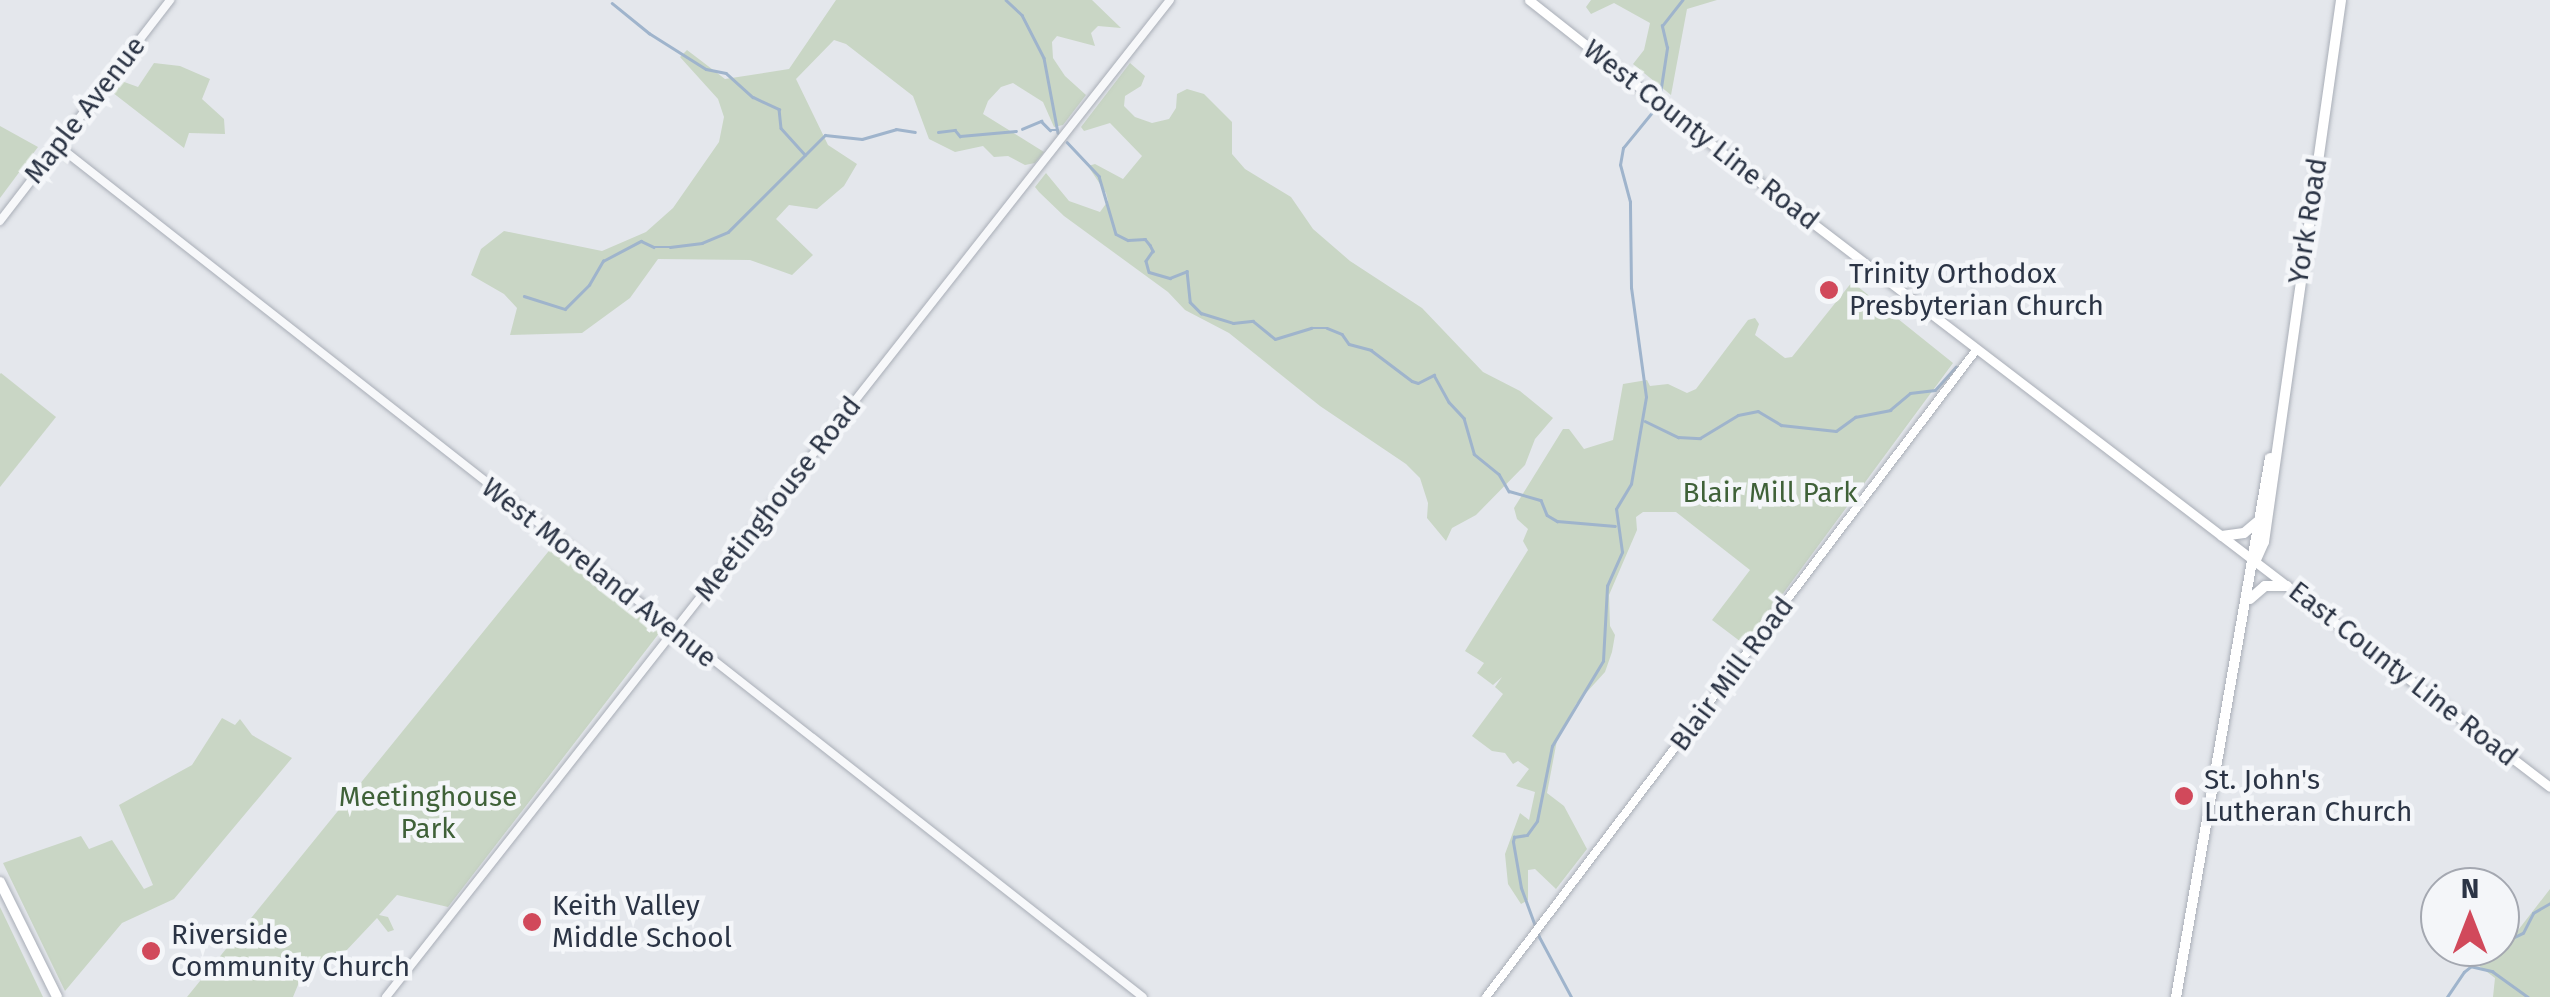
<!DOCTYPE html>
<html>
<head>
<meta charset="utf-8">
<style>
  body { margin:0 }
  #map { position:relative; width:2550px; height:997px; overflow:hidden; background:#e4e7ec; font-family:"Fira Sans",sans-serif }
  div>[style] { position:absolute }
  .green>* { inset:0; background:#c9d6c5 }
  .stream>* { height:2.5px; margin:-1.25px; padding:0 1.25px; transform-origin:1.25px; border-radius:1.25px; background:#9fb4cc }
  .roads { filter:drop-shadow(0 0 2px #a9aeb7) drop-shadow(0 0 2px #a9aeb7) }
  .tertiary>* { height:8px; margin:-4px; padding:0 4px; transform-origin:4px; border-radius:4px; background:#f7f8fa }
  .secondary>* { height:8px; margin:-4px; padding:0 4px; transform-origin:4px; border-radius:4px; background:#fff }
  .primary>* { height:9px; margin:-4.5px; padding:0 4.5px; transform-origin:4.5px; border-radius:4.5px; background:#fff }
  .trunk>* { height:10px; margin:-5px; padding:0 5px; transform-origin:5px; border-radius:5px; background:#fff }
  .dots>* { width:28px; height:28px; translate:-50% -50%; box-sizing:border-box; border:5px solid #f4f6f9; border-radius:50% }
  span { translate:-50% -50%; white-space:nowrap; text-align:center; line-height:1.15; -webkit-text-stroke:9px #f4f6f9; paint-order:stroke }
  .street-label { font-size:28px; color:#2b3445 }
  .poi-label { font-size:28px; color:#2b3445 }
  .left { translate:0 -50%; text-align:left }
  .park-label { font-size:28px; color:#3f6138 }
  .north { position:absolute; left:2420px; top:867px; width:100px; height:100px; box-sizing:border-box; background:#f4f6f9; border:2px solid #a4a8b1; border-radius:50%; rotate:0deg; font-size:28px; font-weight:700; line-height:40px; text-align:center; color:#2b3445 }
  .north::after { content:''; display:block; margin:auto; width:35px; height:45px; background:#d1495b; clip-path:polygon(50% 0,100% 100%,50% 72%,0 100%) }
</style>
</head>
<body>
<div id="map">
  <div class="green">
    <i style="clip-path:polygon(836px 0,1092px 0,1121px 28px,1098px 26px,1091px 33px,1095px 46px,1057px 36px,1052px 42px,1053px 58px,1065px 76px,1086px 95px,1063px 125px,1054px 127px,1043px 102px,1013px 83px,1001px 87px,988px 101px,983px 114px,1044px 152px,1035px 163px,1025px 165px,1008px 156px,994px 157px,983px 146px,955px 152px,929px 139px,913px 96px,846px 44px,834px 40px,796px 79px,828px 145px,857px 164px,844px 186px,817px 209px,789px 205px,776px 219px,813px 255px,792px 275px,750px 260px,658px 259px,630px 298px,582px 333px,510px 335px,517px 308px,504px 294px,471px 275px,481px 249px,504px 231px,602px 251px,646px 232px,673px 208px,719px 142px,724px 117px,718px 99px,680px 57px,687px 50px,725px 79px,789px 69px)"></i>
    <i style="clip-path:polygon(1591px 0,1717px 0,1687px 9px,1671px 95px,1633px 64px,1644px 50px,1650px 23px,1614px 3px,1591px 14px,1586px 7px)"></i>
    <i style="clip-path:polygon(154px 63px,180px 66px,210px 79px,202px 99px,224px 119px,225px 134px,189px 133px,184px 148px,108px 89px,116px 79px,138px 87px)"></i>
    <i style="clip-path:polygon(1130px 63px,1145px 76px,1141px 86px,1125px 96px,1124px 106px,1135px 117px,1152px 123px,1169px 119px,1176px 108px,1177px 94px,1187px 89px,1204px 94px,1232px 122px,1232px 154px,1245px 169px,1291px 197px,1313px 229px,1350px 261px,1422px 308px,1483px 372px,1520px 391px,1553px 418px,1535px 439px,1525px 465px,1476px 515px,1452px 528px,1446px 541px,1427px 518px,1428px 503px,1420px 478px,1406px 464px,1320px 406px,1229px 333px,1185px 310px,1168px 292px,1064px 216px,1039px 192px,1035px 187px,1046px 173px,1069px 201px,1100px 212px,1108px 201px,1106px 193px,1088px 166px,1095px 164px,1123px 179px,1142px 156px,1110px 123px,1084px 131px,1081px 127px)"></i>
    <i style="clip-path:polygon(0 126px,38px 147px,0 198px)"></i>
    <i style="clip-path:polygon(1852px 282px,1953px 363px,1745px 645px,1712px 620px,1750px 570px,1676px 512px,1643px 512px,1636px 517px,1637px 530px,1609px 595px,1610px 626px,1615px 635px,1612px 652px,1605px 672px,1576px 704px,1557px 740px,1547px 793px,1564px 806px,1587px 849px,1556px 889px,1535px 869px,1528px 870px,1528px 900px,1521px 904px,1508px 884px,1505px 854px,1520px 813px,1529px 820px,1535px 792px,1516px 786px,1529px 769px,1518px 761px,1513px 764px,1505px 753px,1492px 751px,1472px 736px,1503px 694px,1495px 687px,1502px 677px,1493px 685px,1477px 673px,1484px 663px,1465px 651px,1528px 550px,1523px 541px,1528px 529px,1517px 519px,1514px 508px,1563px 429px,1569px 429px,1584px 449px,1613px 440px,1623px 384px,1647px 380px,1650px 386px,1668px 384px,1687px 393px,1696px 389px,1748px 320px,1755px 318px,1759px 324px,1755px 335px,1785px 358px,1792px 357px)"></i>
    <i style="clip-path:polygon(1px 373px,56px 417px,0 487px,0 374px)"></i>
    <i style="clip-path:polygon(552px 547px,660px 632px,448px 907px,397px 895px,379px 915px,388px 917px,394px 930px,388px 932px,377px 918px,344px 953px,307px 963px,293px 997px,187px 997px)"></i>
    <i style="clip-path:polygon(222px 718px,235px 725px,240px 719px,252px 735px,292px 758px,174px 899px,122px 923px,65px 991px,3px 863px,81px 836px,89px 849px,112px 840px,144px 889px,153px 885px,119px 805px,192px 765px)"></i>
    <i style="clip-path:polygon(2550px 889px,2550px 997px,2493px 997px,2495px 978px,2458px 950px,2500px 947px,2500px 910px,2504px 931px,2512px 938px)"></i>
    <i style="clip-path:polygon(0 907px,43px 997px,0 997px)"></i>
  </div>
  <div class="stream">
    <i style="left:1006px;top:0;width:22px;rotate:43deg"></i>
    <i style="left:1022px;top:15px;width:48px;rotate:62.9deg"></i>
    <i style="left:1044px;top:58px;width:76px;rotate:79.4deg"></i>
    <i style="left:612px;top:3px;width:48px;rotate:39deg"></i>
    <i style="left:649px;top:33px;width:67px;rotate:32.3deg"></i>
    <i style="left:706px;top:69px;width:20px;rotate:11deg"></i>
    <i style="left:726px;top:73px;width:36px;rotate:42deg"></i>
    <i style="left:753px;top:97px;width:29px;rotate:25deg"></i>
    <i style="left:779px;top:109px;width:19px;rotate:84deg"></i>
    <i style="left:781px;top:128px;width:36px;rotate:48deg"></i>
    <i style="left:1660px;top:94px;width:47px;rotate:-81.3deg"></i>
    <i style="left:1667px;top:48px;width:23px;rotate:-103deg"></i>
    <i style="left:1662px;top:26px;width:33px;rotate:-52deg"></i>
    <i style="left:1022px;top:129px;width:21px;rotate:-23deg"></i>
    <i style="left:1041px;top:121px;width:13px;rotate:45deg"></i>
    <i style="left:1050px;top:130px;width:8px"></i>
    <i style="left:938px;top:132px;width:17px;rotate:-7deg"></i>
    <i style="left:955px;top:130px;width:8px;rotate:50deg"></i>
    <i style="left:960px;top:136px;width:56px;rotate:-5.1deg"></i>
    <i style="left:1067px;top:142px;width:47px;rotate:46.7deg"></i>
    <i style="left:1099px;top:176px;width:60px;rotate:73.7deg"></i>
    <i style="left:1116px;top:234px;width:13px;rotate:27deg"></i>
    <i style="left:1128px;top:240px;width:17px;rotate:-3deg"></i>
    <i style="left:1145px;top:239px;width:8px;rotate:50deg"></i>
    <i style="left:1150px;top:245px;width:7px;rotate:63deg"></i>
    <i style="left:1153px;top:251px;width:12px;rotate:125deg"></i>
    <i style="left:1146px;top:261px;width:11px;rotate:75deg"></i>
    <i style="left:1149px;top:272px;width:22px;rotate:16deg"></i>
    <i style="left:1170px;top:278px;width:18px;rotate:-22deg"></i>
    <i style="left:1187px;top:271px;width:31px;rotate:84deg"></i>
    <i style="left:1190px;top:302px;width:16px;rotate:45deg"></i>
    <i style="left:1201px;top:313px;width:34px;rotate:17deg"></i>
    <i style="left:1233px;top:323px;width:20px;rotate:-6deg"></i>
    <i style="left:1253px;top:321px;width:28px;rotate:39deg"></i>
    <i style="left:1275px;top:339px;width:38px;rotate:-17deg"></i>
    <i style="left:1311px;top:328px;width:16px"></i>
    <i style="left:1327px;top:328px;width:16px;rotate:22deg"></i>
    <i style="left:1342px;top:334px;width:12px;rotate:55deg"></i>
    <i style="left:1349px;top:344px;width:23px;rotate:15deg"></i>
    <i style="left:1371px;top:350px;width:51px;rotate:37.1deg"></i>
    <i style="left:1412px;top:381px;width:6px;rotate:18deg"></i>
    <i style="left:1418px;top:383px;width:18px;rotate:-27deg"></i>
    <i style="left:1434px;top:375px;width:31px;rotate:61deg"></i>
    <i style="left:1449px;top:402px;width:22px;rotate:47deg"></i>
    <i style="left:1464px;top:418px;width:37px;rotate:74deg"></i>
    <i style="left:1474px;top:454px;width:32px;rotate:39deg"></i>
    <i style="left:1499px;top:474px;width:20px;rotate:60deg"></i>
    <i style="left:1509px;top:491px;width:33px;rotate:16deg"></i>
    <i style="left:1541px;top:500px;width:16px;rotate:68deg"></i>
    <i style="left:1547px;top:515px;width:12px;rotate:31deg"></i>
    <i style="left:1557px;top:521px;width:58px;rotate:4.9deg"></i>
    <i style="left:524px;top:296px;width:43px;rotate:17.6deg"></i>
    <i style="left:565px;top:309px;width:34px;rotate:-45deg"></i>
    <i style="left:589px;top:285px;width:28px;rotate:-60deg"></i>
    <i style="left:603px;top:261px;width:43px;rotate:-27.8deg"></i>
    <i style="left:641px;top:241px;width:14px;rotate:25deg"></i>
    <i style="left:654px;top:247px;width:16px"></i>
    <i style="left:670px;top:247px;width:32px;rotate:-7deg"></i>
    <i style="left:702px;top:243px;width:28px;rotate:-23deg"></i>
    <i style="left:728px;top:232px;width:137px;rotate:-45deg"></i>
    <i style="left:825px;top:135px;width:37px;rotate:6deg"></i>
    <i style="left:862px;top:139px;width:35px;rotate:-16deg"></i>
    <i style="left:896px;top:129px;width:19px;rotate:9deg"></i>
    <i style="left:1645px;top:421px;width:37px;rotate:26deg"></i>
    <i style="left:1678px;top:437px;width:22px;rotate:3deg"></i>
    <i style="left:1700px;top:438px;width:44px;rotate:-31.2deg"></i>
    <i style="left:1738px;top:415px;width:20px;rotate:-11deg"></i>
    <i style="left:1758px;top:411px;width:27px;rotate:31deg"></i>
    <i style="left:1781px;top:425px;width:55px;rotate:6.2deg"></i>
    <i style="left:1836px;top:431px;width:24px;rotate:-36deg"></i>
    <i style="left:1855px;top:417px;width:36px;rotate:-11deg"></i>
    <i style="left:1890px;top:410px;width:26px;rotate:-40deg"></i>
    <i style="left:1910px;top:393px;width:25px;rotate:-7deg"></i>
    <i style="left:1935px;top:390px;width:31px;rotate:-48deg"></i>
    <i style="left:2500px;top:944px;width:25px;rotate:-26deg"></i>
    <i style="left:2523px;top:933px;width:22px;rotate:-63deg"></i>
    <i style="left:2533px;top:913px;width:20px;rotate:-30deg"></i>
    <i style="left:2470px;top:966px;width:23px;rotate:13deg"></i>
    <i style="left:2492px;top:971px;width:44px;rotate:35.8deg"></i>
    <i style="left:1571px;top:997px;width:68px;rotate:-118.1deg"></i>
    <i style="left:1539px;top:937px;width:52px;rotate:-110.2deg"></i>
    <i style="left:1521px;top:888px;width:47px;rotate:-99.9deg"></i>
    <i style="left:1513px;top:842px;width:5px;rotate:-79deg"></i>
    <i style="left:1514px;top:837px;width:13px;rotate:-9deg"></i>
    <i style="left:1527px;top:835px;width:17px;rotate:-54deg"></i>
    <i style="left:1537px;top:821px;width:76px;rotate:-78.7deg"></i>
    <i style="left:1552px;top:746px;width:99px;rotate:-59deg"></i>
    <i style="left:1603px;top:661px;width:75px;rotate:-86.9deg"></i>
    <i style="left:1607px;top:586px;width:37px;rotate:-66deg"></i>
    <i style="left:1622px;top:552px;width:43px;rotate:-97.9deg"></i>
    <i style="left:1616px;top:509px;width:29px;rotate:-59deg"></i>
    <i style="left:1631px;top:484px;width:88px;rotate:-80.2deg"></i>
    <i style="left:1646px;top:397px;width:110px;rotate:-97.8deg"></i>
    <i style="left:1631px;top:288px;width:86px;rotate:-90.7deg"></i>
    <i style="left:1630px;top:202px;width:38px;rotate:-105deg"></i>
    <i style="left:1620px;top:165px;width:17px;rotate:-80deg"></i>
    <i style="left:1623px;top:148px;width:49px;rotate:-50.8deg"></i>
    <i style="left:2447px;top:997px;width:30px;rotate:-56deg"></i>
    <i style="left:2464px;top:972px;width:40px;rotate:-39deg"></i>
  </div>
  <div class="roads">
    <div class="tertiary">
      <i style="left:57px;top:145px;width:1380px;rotate:38.12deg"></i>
      <i style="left:0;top:221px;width:279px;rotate:-52.4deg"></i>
      <i style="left:386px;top:997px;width:1268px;rotate:-51.82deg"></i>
    </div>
    <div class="secondary">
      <i style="left:1486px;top:997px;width:813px;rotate:-52.85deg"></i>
    </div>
    <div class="primary">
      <i style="left:1529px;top:0;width:310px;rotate:38.3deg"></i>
      <i style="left:1772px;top:192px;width:979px;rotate:37.41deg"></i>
    </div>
    <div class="trunk">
      <i style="left:2222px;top:536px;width:22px;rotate:-8deg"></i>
      <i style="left:2244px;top:533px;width:17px;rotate:-40deg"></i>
      <i style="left:2255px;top:562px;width:22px;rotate:-66deg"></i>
      <i style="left:2264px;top:542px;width:547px;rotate:-81.91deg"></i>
      <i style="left:2250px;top:599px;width:20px;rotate:-41deg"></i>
      <i style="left:2265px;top:586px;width:22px"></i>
      <i style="left:0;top:882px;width:128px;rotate:63.6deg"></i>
      <i style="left:2176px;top:997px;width:547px;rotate:-80.11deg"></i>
    </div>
  </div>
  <div class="dots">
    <i style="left:1829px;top:290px;background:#d1495b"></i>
    <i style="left:2184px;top:796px;background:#d1495b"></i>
    <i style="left:532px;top:922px;background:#d1495b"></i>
    <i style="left:151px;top:951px;background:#d1495b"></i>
  </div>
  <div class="street-label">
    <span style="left:85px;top:110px;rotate:-52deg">Maple Avenue</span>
    <span style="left:1701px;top:135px;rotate:38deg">West County Line Road</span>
    <span style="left:2308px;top:221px;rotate:-81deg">York Road</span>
    <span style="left:778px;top:499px;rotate:-52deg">Meetinghouse Road</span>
    <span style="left:599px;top:573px;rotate:38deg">West Moreland Avenue</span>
    <span style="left:1732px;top:674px;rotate:-53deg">Blair Mill Road</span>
    <span style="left:2403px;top:674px;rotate:38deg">East County Line Road</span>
  </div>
  <div class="poi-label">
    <span class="left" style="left:1849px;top:290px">Trinity Orthodox<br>Presbyterian Church</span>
    <span class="left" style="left:2204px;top:796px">St. John's<br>Lutheran Church</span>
    <span class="left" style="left:552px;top:922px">Keith Valley<br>Middle School</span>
    <span class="left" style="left:171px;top:951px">Riverside<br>Community Church</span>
  </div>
  <div class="park-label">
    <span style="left:1770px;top:493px">Blair Mill Park</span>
    <span style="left:428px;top:813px">Meetinghouse<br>Park</span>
  </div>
  <div class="north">N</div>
</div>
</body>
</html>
